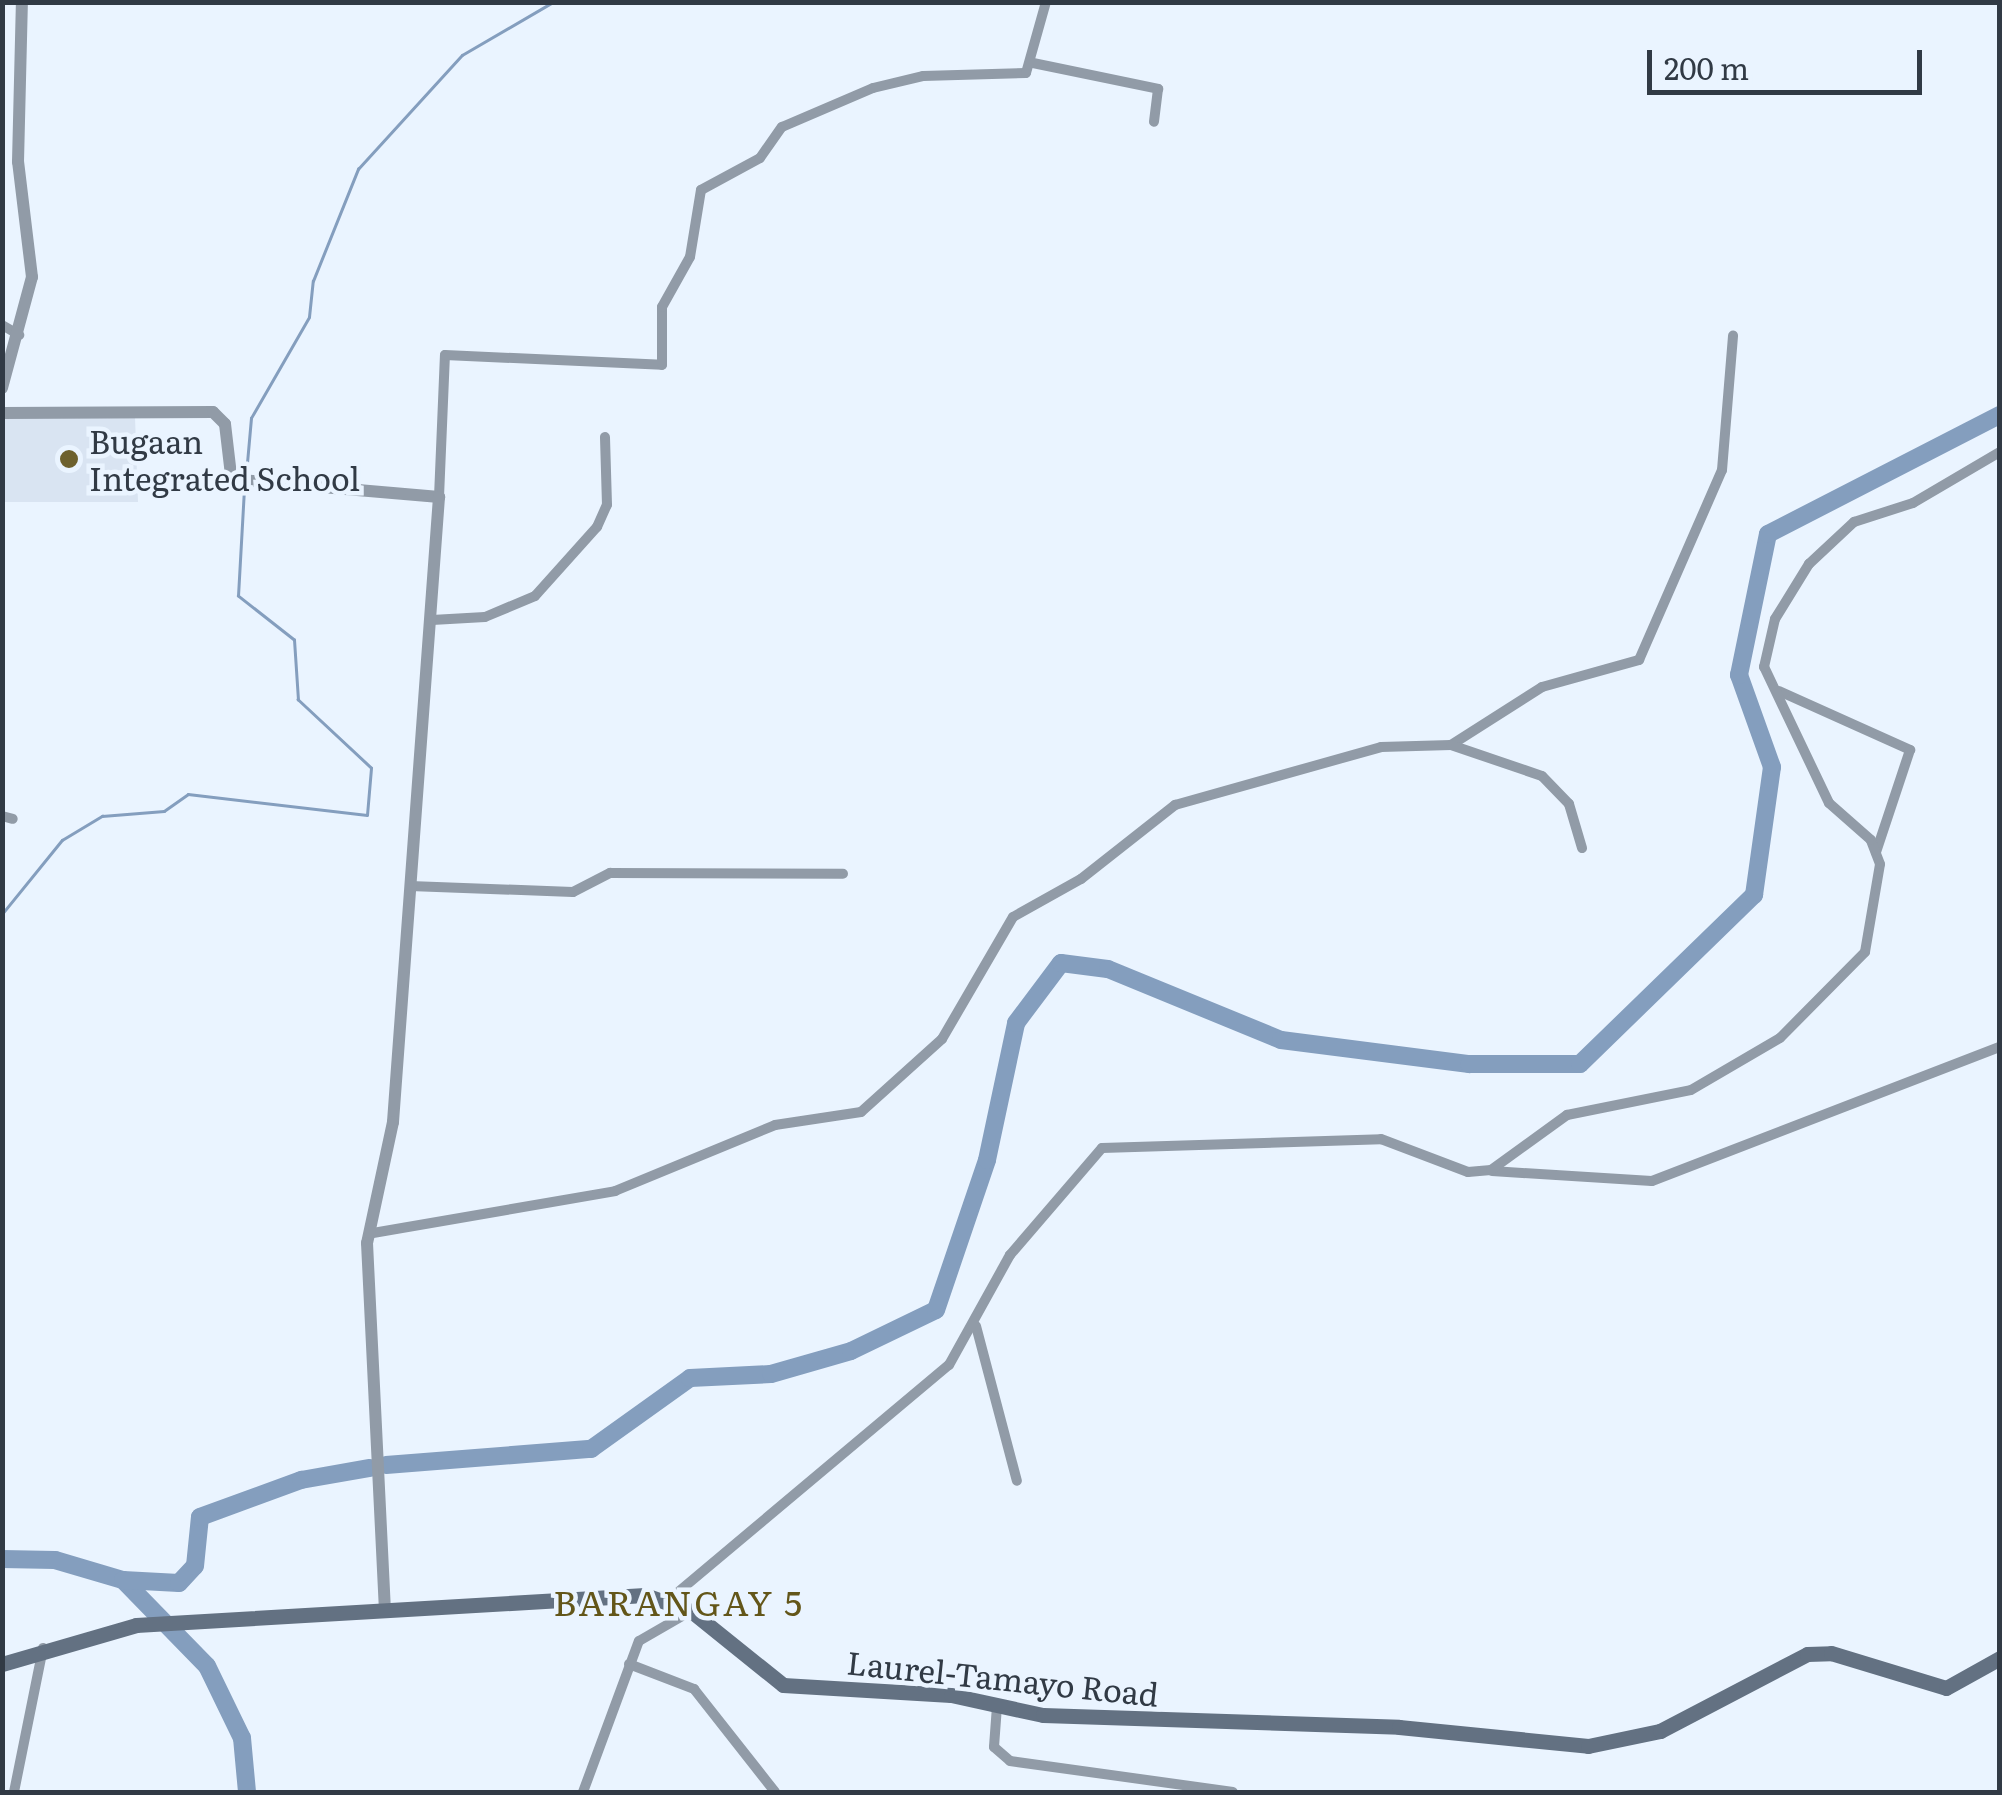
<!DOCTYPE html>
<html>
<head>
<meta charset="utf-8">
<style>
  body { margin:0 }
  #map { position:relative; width:2002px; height:1795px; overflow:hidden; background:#eaf4ff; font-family:Literata,serif }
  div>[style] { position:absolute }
  .built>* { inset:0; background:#d9e4f2 }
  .stream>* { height:2.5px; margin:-1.25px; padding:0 1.25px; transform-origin:1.25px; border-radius:1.25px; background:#849ebe }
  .river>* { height:18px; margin:-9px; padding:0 9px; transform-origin:9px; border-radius:9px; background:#849ebe }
  .minor>* { height:10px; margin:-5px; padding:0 5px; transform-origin:5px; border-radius:5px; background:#919ba7 }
  .tertiary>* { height:12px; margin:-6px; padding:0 6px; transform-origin:6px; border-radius:6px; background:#919ba7 }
  .secondary>* { height:15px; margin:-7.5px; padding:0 7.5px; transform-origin:7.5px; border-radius:7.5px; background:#637182 }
  .dots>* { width:28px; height:28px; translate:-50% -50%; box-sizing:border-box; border:5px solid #eaf4ff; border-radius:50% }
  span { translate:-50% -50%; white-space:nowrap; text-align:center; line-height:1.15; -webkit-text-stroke:9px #eaf4ff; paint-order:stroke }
  .poi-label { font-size:32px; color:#313a45 }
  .left { translate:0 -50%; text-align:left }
  .street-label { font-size:32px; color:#313a45 }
  .neighbourhood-label { font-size:35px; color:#635619; letter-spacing:2.5px }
  .frame { position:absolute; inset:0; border:5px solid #313a45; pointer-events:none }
  .scale { position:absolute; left:1647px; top:50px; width:275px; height:45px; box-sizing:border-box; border:5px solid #313a45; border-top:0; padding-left:12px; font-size:30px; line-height:35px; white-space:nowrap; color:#313a45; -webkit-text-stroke:8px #eaf4ff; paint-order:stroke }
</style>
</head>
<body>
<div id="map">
  <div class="built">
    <i style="clip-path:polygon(2px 416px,135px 417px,138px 502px,3px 502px)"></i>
  </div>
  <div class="stream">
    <i style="left:246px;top:474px;width:56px;rotate:-84.9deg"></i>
    <i style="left:251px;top:418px;width:116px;rotate:-60.1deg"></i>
    <i style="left:309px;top:317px;width:36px;rotate:-84deg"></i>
    <i style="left:313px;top:281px;width:121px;rotate:-68.1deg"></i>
    <i style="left:358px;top:169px;width:154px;rotate:-47.6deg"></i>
    <i style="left:462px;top:55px;width:105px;rotate:-30.2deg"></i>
    <i style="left:2px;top:914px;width:95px;rotate:-51deg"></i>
    <i style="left:62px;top:840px;width:47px;rotate:-31deg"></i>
    <i style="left:102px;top:816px;width:62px;rotate:-4.6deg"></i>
    <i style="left:164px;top:811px;width:29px;rotate:-35deg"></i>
    <i style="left:188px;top:794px;width:180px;rotate:6.7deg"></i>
    <i style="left:367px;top:815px;width:47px;rotate:-85.1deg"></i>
    <i style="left:371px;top:768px;width:100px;rotate:-137deg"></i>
    <i style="left:298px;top:700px;width:60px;rotate:-93.8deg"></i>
    <i style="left:294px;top:640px;width:71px;rotate:-141.8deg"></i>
    <i style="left:238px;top:596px;width:109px;rotate:-86.8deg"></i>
  </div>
  <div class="river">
    <i style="left:386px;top:1465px;width:206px;rotate:-4.5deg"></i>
    <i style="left:591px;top:1449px;width:122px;rotate:-35.6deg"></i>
    <i style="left:690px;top:1378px;width:81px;rotate:-2.8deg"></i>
    <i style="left:771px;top:1374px;width:83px;rotate:-16deg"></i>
    <i style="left:851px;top:1351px;width:94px;rotate:-25.8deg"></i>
    <i style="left:936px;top:1310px;width:158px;rotate:-71.2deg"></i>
    <i style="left:987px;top:1160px;width:140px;rotate:-78deg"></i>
    <i style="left:1016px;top:1023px;width:75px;rotate:-53.1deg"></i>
    <i style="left:1061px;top:963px;width:47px;rotate:7.3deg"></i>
    <i style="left:1108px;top:969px;width:187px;rotate:22.3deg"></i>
    <i style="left:1281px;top:1040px;width:190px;rotate:7.3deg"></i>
    <i style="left:1469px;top:1064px;width:111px"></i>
    <i style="left:1580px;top:1064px;width:243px;rotate:-44.2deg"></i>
    <i style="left:1754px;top:895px;width:129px;rotate:-82deg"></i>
    <i style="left:1772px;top:767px;width:98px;rotate:-109.7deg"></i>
    <i style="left:1739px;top:675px;width:144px;rotate:-78.4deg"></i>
    <i style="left:1768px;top:534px;width:261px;rotate:-27.2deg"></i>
    <i style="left:2px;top:1559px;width:53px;rotate:1.1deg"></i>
    <i style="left:55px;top:1560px;width:71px;rotate:16.4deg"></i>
    <i style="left:123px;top:1580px;width:120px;rotate:45.7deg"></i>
    <i style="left:207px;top:1666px;width:80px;rotate:64.1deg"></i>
    <i style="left:242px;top:1738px;width:54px;rotate:84.7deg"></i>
    <i style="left:123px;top:1580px;width:56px;rotate:3.1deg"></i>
    <i style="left:179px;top:1583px;width:23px;rotate:-47deg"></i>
    <i style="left:195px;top:1566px;width:49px;rotate:-84.2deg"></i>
    <i style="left:200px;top:1517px;width:108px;rotate:-20.1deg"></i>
    <i style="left:301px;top:1480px;width:70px;rotate:-9.9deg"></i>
  </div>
  <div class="minor">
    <i style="left:1033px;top:63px;width:128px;rotate:11.7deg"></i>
    <i style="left:1158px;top:89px;width:33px;rotate:97deg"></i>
    <i style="left:2px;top:325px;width:20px;rotate:30deg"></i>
    <i style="left:439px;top:497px;width:142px;rotate:-87.6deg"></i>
    <i style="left:445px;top:355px;width:217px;rotate:2.6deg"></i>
    <i style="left:662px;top:365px;width:58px;rotate:-90deg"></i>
    <i style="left:662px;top:307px;width:57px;rotate:-60.8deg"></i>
    <i style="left:690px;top:257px;width:68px;rotate:-80.7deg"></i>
    <i style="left:701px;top:190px;width:67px;rotate:-28.5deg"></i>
    <i style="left:760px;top:158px;width:38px;rotate:-55deg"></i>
    <i style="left:782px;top:127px;width:99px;rotate:-23.2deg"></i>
    <i style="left:873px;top:88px;width:51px;rotate:-13.5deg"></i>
    <i style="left:923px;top:76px;width:103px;rotate:-1.7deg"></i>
    <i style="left:1026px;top:73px;width:74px;rotate:-74.3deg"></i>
    <i style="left:432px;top:620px;width:53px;rotate:-3.2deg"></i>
    <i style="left:485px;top:617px;width:54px;rotate:-22.8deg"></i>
    <i style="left:535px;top:596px;width:93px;rotate:-48.1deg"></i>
    <i style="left:597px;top:527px;width:24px;rotate:-66deg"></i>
    <i style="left:607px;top:505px;width:68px;rotate:-91.7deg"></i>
    <i style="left:1779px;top:691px;width:144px;rotate:24.2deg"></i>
    <i style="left:1910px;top:750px;width:108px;rotate:108.4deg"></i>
    <i style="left:1451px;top:745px;width:108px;rotate:-32.5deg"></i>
    <i style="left:1542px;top:687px;width:101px;rotate:-15.6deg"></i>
    <i style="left:1639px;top:660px;width:207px;rotate:-66.4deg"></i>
    <i style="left:1722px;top:470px;width:135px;rotate:-85.3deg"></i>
    <i style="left:2px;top:816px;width:11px;rotate:15deg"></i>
    <i style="left:410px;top:886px;width:163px;rotate:2.1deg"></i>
    <i style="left:573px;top:892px;width:42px;rotate:-27.2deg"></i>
    <i style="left:610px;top:873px;width:233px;rotate:0.2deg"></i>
    <i style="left:1492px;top:1171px;width:160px;rotate:3.6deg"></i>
    <i style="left:1652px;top:1181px;width:373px;rotate:-21.1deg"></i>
    <i style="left:373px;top:1233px;width:246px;rotate:-9.8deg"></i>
    <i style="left:615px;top:1191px;width:173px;rotate:-22.4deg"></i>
    <i style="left:775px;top:1125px;width:87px;rotate:-8.6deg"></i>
    <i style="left:861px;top:1112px;width:109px;rotate:-42deg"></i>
    <i style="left:942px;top:1039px;width:141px;rotate:-59.8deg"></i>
    <i style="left:1013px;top:917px;width:78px;rotate:-29.2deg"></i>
    <i style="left:1081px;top:879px;width:120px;rotate:-38.2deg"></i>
    <i style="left:1175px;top:805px;width:214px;rotate:-15.7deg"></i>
    <i style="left:1381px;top:747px;width:70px;rotate:-1.6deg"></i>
    <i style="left:1451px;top:745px;width:96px;rotate:18.8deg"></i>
    <i style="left:1542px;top:776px;width:39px;rotate:46deg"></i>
    <i style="left:1569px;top:804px;width:46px;rotate:73.5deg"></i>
    <i style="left:976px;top:1326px;width:160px;rotate:75.2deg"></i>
    <i style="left:671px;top:1598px;width:363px;rotate:-40deg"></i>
    <i style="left:949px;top:1365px;width:126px;rotate:-61deg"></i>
    <i style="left:1010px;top:1255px;width:141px;rotate:-49.3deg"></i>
    <i style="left:1102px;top:1148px;width:279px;rotate:-1.8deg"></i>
    <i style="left:1381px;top:1139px;width:93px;rotate:20.8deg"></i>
    <i style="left:1468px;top:1172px;width:23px;rotate:-5deg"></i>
    <i style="left:1491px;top:1170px;width:94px;rotate:-35.9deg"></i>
    <i style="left:1567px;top:1115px;width:126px;rotate:-11.4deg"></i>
    <i style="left:1691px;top:1090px;width:103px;rotate:-30.3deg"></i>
    <i style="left:1780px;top:1038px;width:121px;rotate:-45.3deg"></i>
    <i style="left:1865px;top:952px;width:89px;rotate:-80.3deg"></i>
    <i style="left:1880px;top:864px;width:26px;rotate:-111deg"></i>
    <i style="left:1871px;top:840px;width:56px;rotate:-138.6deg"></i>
    <i style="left:1829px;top:803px;width:151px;rotate:-115.5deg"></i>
    <i style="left:1764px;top:667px;width:49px;rotate:-77.1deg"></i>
    <i style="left:1775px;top:619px;width:65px;rotate:-58.3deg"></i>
    <i style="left:1809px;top:564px;width:62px;rotate:-43deg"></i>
    <i style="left:1854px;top:522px;width:62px;rotate:-17.9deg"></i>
    <i style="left:1913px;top:503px;width:101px;rotate:-30.4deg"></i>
    <i style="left:629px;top:1664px;width:70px;rotate:21deg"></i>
    <i style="left:694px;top:1689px;width:131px;rotate:51.8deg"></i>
    <i style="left:997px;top:1706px;width:41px;rotate:94.2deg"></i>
    <i style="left:994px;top:1747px;width:21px;rotate:41deg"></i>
    <i style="left:1010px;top:1761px;width:225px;rotate:7.9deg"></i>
    <i style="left:14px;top:1792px;width:147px;rotate:-78.6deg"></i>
    <i style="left:583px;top:1792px;width:161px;rotate:-69.7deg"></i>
    <i style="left:639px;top:1641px;width:60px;rotate:-30deg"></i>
  </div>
  <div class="tertiary">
    <i style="left:2px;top:388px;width:115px;rotate:-74.9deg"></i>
    <i style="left:32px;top:277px;width:116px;rotate:-96.9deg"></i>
    <i style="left:18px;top:162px;width:160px;rotate:-88.6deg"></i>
    <i style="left:2px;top:413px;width:211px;rotate:-0.3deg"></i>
    <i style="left:213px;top:412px;width:17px;rotate:45deg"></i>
    <i style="left:225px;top:424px;width:51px;rotate:83.3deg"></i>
    <i style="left:231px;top:475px;width:11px;rotate:27deg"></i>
    <i style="left:241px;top:480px;width:199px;rotate:4.9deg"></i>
    <i style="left:439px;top:497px;width:627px;rotate:94.21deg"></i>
    <i style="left:393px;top:1122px;width:124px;rotate:102.1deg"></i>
    <i style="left:367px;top:1243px;width:367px;rotate:87.2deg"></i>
  </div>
  <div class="secondary">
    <i style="left:2px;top:1664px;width:140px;rotate:-16.2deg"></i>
    <i style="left:136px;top:1625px;width:510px;rotate:-3.37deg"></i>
    <i style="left:645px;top:1595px;width:49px;rotate:19.2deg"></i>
    <i style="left:691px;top:1611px;width:118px;rotate:38.8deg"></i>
    <i style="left:783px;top:1685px;width:168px;rotate:3.4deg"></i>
    <i style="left:951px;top:1695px;width:94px;rotate:12.3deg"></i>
    <i style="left:1043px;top:1715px;width:356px;rotate:1.9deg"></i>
    <i style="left:1399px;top:1727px;width:190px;rotate:5.7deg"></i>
    <i style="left:1588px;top:1746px;width:74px;rotate:-11.8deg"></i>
    <i style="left:1660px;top:1731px;width:166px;rotate:-27.6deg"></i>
    <i style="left:1807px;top:1654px;width:24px;rotate:-2deg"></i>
    <i style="left:1831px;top:1653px;width:120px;rotate:16.9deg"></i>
    <i style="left:1946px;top:1688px;width:62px;rotate:-29.1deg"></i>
  </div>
  <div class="dots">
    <i style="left:69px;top:459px;background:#6d612e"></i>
  </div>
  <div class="poi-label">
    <span class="left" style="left:89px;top:459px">Bugaan<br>Integrated School</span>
  </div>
  <div class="street-label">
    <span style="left:1003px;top:1677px;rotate:6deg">Laurel-Tamayo Road</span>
  </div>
  <div class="neighbourhood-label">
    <span style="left:679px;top:1601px">BARANGAY 5</span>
  </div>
  <div class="frame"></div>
  <div class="scale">200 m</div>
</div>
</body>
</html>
